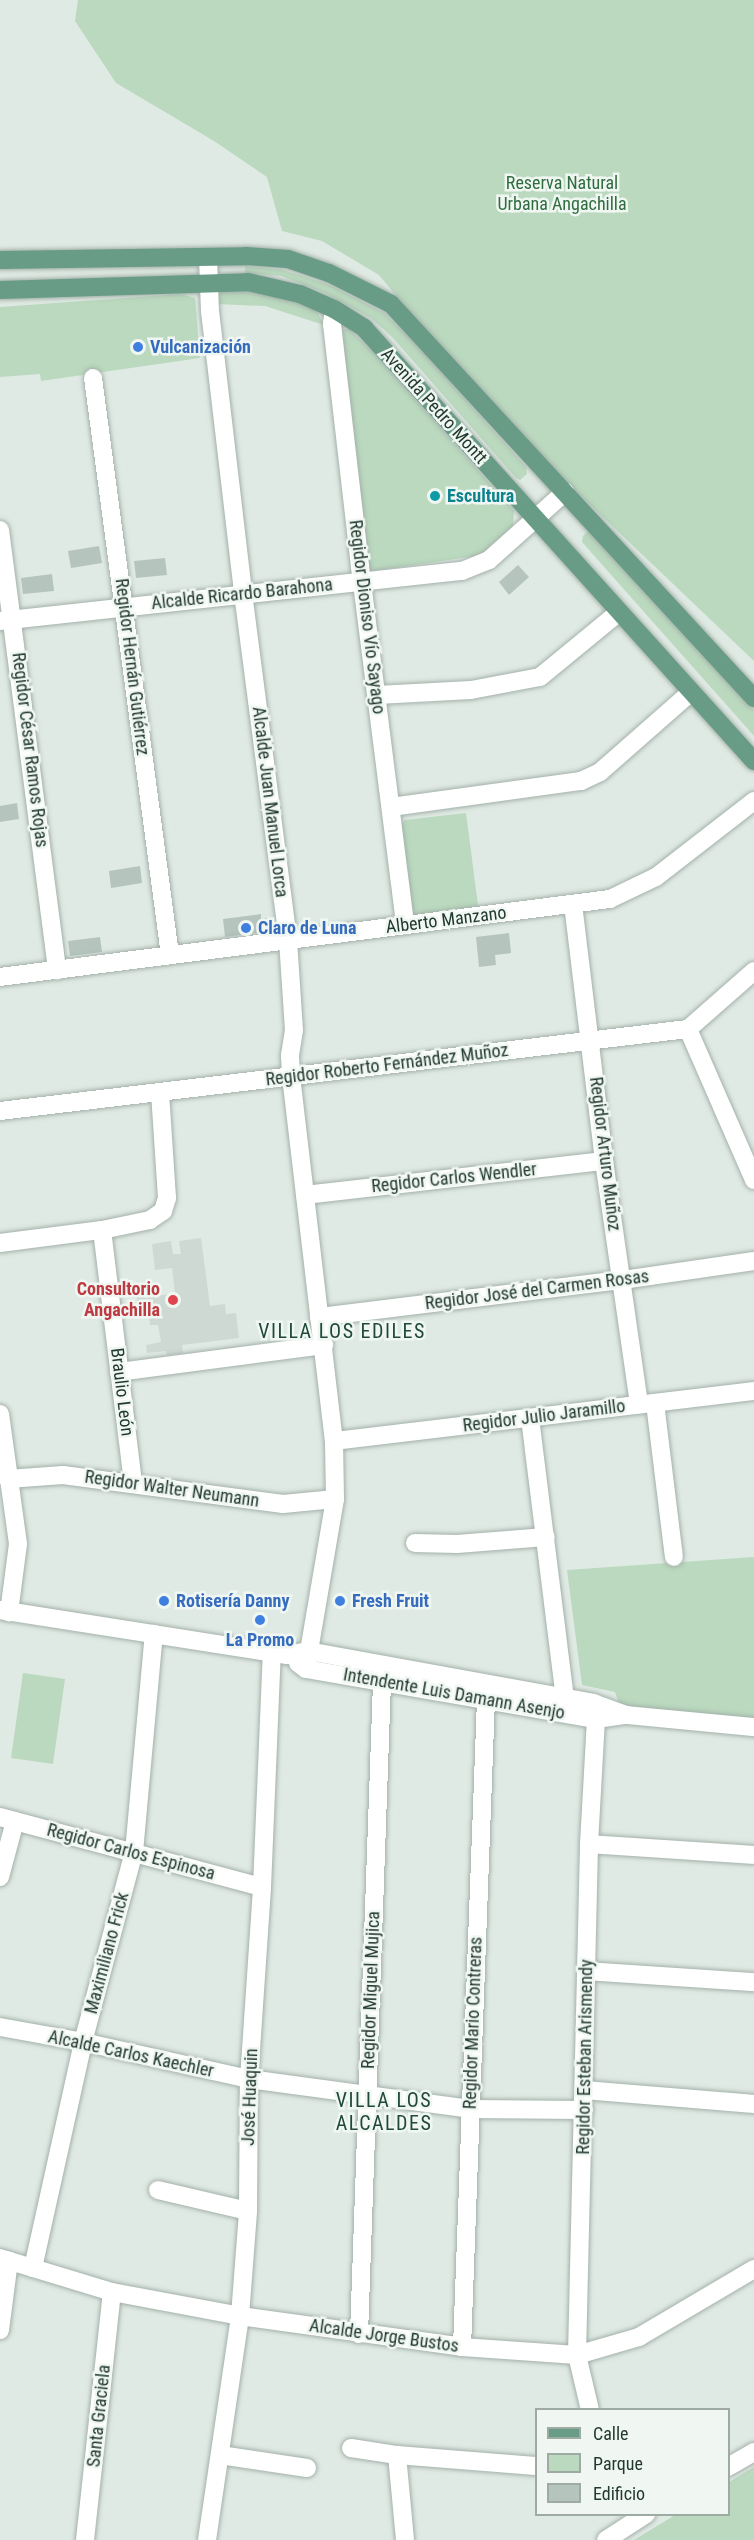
<!DOCTYPE html>
<html>
<head>
<meta charset="utf-8">
<style>
  body { margin:0 }
  #map { position:relative; width:754px; height:2540px; overflow:hidden; background:#e0eae4; font-family:"Roboto Condensed",sans-serif }
  div>[style] { position:absolute }
  .built>* { inset:0; background:#ced9d3 }
  .green>* { inset:0; background:#bad9be }
  .building>* { inset:0; background:#b5c4bd }
  .roads { filter:drop-shadow(0 0 2px #a3b1aa) drop-shadow(0 0 2px #a3b1aa) }
  .minor>* { height:18px; margin:-9px; padding:0 9px; transform-origin:9px; border-radius:9px; background:#fff }
  .major>* { height:18px; margin:-9px; padding:0 9px; transform-origin:9px; border-radius:9px; background:#689c87 }
  .dots>* { width:16px; height:16px; translate:-50% -50%; box-sizing:border-box; border:3px solid #f0f7f2; border-radius:50% }
  span { translate:-50% -50%; white-space:nowrap; text-align:center; line-height:1.15; -webkit-text-stroke:5px #f0f7f2; paint-order:stroke }
  .park-label { font-size:18px; color:#2f6c3f }
  .shop-label { font-size:18px; color:#366cbe; font-weight:700 }
  .left { translate:0 -50%; text-align:left }
  .street-label { font-size:18px; color:#22392f }
  .culture-label { font-size:18px; color:#0d838f; font-weight:700 }
  .health-label { font-size:18px; color:#be3a42; font-weight:700 }
  .right { translate:-100% -50%; text-align:right }
  .neighbourhood-label { font-size:20px; color:#204939; letter-spacing:1.5px }
  .legend { position:absolute; left:535px; top:2408px; width:195px; height:108px; box-sizing:border-box; background:#f0f7f2; border:2px solid #9eaba4; margin:0; padding:8px 10px; list-style:none; font-size:18px; color:#22392f }
  .legend li { display:flex; align-items:center; gap:12px; height:30px }
  .legend b { width:30px; border:2px solid #9eaba4 }
</style>
</head>
<body>
<div id="map">
  <div class="built">
    <i style="clip-path:polygon(201px 1238px,210px 1306px,225px 1304px,226px 1314px,236px 1313px,239px 1338px,182px 1345px,183px 1353px,167px 1355px,166px 1351px,147px 1353px,146px 1345px,161px 1342px,158px 1325px,150px 1325px,149px 1312px,139px 1313px,135px 1287px,156px 1284px,157px 1296px,175px 1293px,172px 1268px,155px 1270px,152px 1244px,171px 1241px,173px 1254px,181px 1254px,179px 1241px)"></i>
  </div>
  <div class="green">
    <i style="clip-path:polygon(78px 0,754px 0,754px 661px,565px 481px,452px 363px,379px 275px,322px 241px,282px 231px,267px 177px,214px 141px,116px 83px,75px 21px)"></i>
    <i style="clip-path:polygon(245px 266px,283px 270px,330px 285px,384px 313px,413px 341px,526px 467px,527px 474px,520px 480px,516px 478px,393px 338px,371px 318px,323px 292px,281px 276px,245px 273px)"></i>
    <i style="clip-path:polygon(233px 286px,273px 294px,315px 308px,324px 325px,265px 306px,217px 304px,218px 294px)"></i>
    <i style="clip-path:polygon(181px 294px,195px 298px,200px 358px,41px 381px,40px 374px,0 377px,0 307px)"></i>
    <i style="clip-path:polygon(348px 328px,373px 352px,514px 511px,513px 526px,487px 552px,476px 556px,366px 572px,337px 333px)"></i>
    <i style="clip-path:polygon(587px 532px,593px 532px,754px 710px,754px 736px,582px 542px,583px 536px)"></i>
    <i style="clip-path:polygon(466px 813px,479px 913px,415px 920px,410px 912px,400px 826px,405px 820px)"></i>
    <i style="clip-path:polygon(754px 1557px,754px 1720px,622px 1712px,615px 1692px,582px 1685px,567px 1570px)"></i>
    <i style="clip-path:polygon(23px 1673px,65px 1679px,53px 1764px,11px 1758px)"></i>
    <i style="clip-path:polygon(754px 2467px,754px 2540px,634px 2540px,675px 2515px,728px 2514px,729px 2482px)"></i>
  </div>
  <div class="building">
    <i style="clip-path:polygon(99px 546px,102px 563px,71px 568px,68px 551px)"></i>
    <i style="clip-path:polygon(165px 558px,167px 575px,136px 578px,134px 561px)"></i>
    <i style="clip-path:polygon(518px 565px,529px 577px,509px 595px,499px 582px)"></i>
    <i style="clip-path:polygon(52px 574px,54px 591px,23px 594px,21px 578px)"></i>
    <i style="clip-path:polygon(17px 803px,19px 819px,0 822px,0 806px)"></i>
    <i style="clip-path:polygon(140px 866px,142px 883px,111px 888px,109px 871px)"></i>
    <i style="clip-path:polygon(261px 914px,261px 919px,267px 918px,269px 931px,225px 937px,223px 919px)"></i>
    <i style="clip-path:polygon(509px 933px,511px 953px,495px 955px,496px 965px,479px 967px,476px 937px)"></i>
    <i style="clip-path:polygon(100px 937px,102px 952px,70px 956px,68px 941px)"></i>
  </div>
  <div class="roads">
    <div class="minor">
      <i style="left:208px;top:257px;width:54px;rotate:87.9deg"></i>
      <i style="left:210px;top:311px;width:284px;rotate:83.3deg"></i>
      <i style="left:243px;top:593px;width:350px;rotate:82.6deg"></i>
      <i style="left:288px;top:940px;width:90px;rotate:86.2deg"></i>
      <i style="left:294px;top:1030px;width:26px;rotate:99deg"></i>
      <i style="left:290px;top:1056px;width:20px;rotate:87deg"></i>
      <i style="left:291px;top:1076px;width:368px;rotate:83.3deg"></i>
      <i style="left:334px;top:1441px;width:58px;rotate:89deg"></i>
      <i style="left:335px;top:1499px;width:172px;rotate:99.7deg"></i>
      <i style="left:334px;top:309px;width:15px;rotate:98deg"></i>
      <i style="left:332px;top:324px;width:245px;rotate:83.4deg"></i>
      <i style="left:360px;top:567px;width:361px;rotate:82.8deg"></i>
      <i style="left:93px;top:378px;width:582px;rotate:82.4deg"></i>
      <i style="left:0;top:530px;width:444px;rotate:82.6deg"></i>
      <i style="left:0;top:621px;width:465px;rotate:-6.2deg"></i>
      <i style="left:462px;top:571px;width:29px;rotate:-22deg"></i>
      <i style="left:489px;top:560px;width:102px;rotate:-41.8deg"></i>
      <i style="left:377px;top:695px;width:94px;rotate:-3deg"></i>
      <i style="left:471px;top:690px;width:70px;rotate:-10.7deg"></i>
      <i style="left:540px;top:677px;width:102px;rotate:-39.4deg"></i>
      <i style="left:391px;top:807px;width:192px;rotate:-7.8deg"></i>
      <i style="left:581px;top:781px;width:21px;rotate:-25deg"></i>
      <i style="left:600px;top:772px;width:121px;rotate:-41.3deg"></i>
      <i style="left:573px;top:904px;width:259px;rotate:83.1deg"></i>
      <i style="left:604px;top:1161px;width:246px;rotate:81.8deg"></i>
      <i style="left:0;top:977px;width:615px;rotate:-7.29deg"></i>
      <i style="left:610px;top:899px;width:51px;rotate:-25.6deg"></i>
      <i style="left:656px;top:877px;width:124px;rotate:-37.8deg"></i>
      <i style="left:688px;top:1029px;width:165px;rotate:66.4deg"></i>
      <i style="left:0;top:1111px;width:693px;rotate:-6.8deg"></i>
      <i style="left:688px;top:1029px;width:88px;rotate:-41.3deg"></i>
      <i style="left:305px;top:1195px;width:301px;rotate:-6.5deg"></i>
      <i style="left:102px;top:1230px;width:255px;rotate:83deg"></i>
      <i style="left:0;top:1243px;width:103px;rotate:-7.3deg"></i>
      <i style="left:102px;top:1230px;width:49px;rotate:-11.8deg"></i>
      <i style="left:150px;top:1220px;width:16px;rotate:-35deg"></i>
      <i style="left:163px;top:1211px;width:14px;rotate:-73deg"></i>
      <i style="left:167px;top:1198px;width:106px;rotate:-93.8deg"></i>
      <i style="left:319px;top:1317px;width:305px;rotate:-7deg"></i>
      <i style="left:622px;top:1280px;width:133px;rotate:-8.2deg"></i>
      <i style="left:119px;top:1372px;width:207px;rotate:-7.5deg"></i>
      <i style="left:655px;top:1403px;width:155px;rotate:83deg"></i>
      <i style="left:0;top:1414px;width:131px;rotate:82.1deg"></i>
      <i style="left:18px;top:1544px;width:69px;rotate:97.5deg"></i>
      <i style="left:530px;top:1418px;width:292px;rotate:82.9deg"></i>
      <i style="left:334px;top:1441px;width:423px;rotate:-6.8deg"></i>
      <i style="left:8px;top:1479px;width:55px;rotate:-4.2deg"></i>
      <i style="left:63px;top:1475px;width:222px;rotate:7.5deg"></i>
      <i style="left:283px;top:1504px;width:52px;rotate:-5.5deg"></i>
      <i style="left:415px;top:1543px;width:42px;rotate:1.4deg"></i>
      <i style="left:457px;top:1544px;width:89px;rotate:-4.5deg"></i>
      <i style="left:0;top:1610px;width:291px;rotate:8.9deg"></i>
      <i style="left:287px;top:1655px;width:21px;rotate:-11deg"></i>
      <i style="left:308px;top:1651px;width:290px;rotate:10.3deg"></i>
      <i style="left:593px;top:1703px;width:35px;rotate:20deg"></i>
      <i style="left:298px;top:1663px;width:10px;rotate:37deg"></i>
      <i style="left:306px;top:1669px;width:294px;rotate:9.8deg"></i>
      <i style="left:596px;top:1719px;width:30px;rotate:-8deg"></i>
      <i style="left:626px;top:1715px;width:129px;rotate:5.4deg"></i>
      <i style="left:0;top:1817px;width:271px;rotate:15deg"></i>
      <i style="left:589px;top:1844px;width:165px;rotate:3.8deg"></i>
      <i style="left:0;top:1877px;width:58px;rotate:-75deg"></i>
      <i style="left:587px;top:1971px;width:167px;rotate:3.8deg"></i>
      <i style="left:0;top:2027px;width:84px;rotate:10.2deg"></i>
      <i style="left:83px;top:2042px;width:170px;rotate:12.6deg"></i>
      <i style="left:249px;top:2079px;width:223px;rotate:7.7deg"></i>
      <i style="left:470px;top:2109px;width:114px;rotate:0.5deg"></i>
      <i style="left:584px;top:2090px;width:171px;rotate:4.7deg"></i>
      <i style="left:158px;top:2190px;width:92px;rotate:13.1deg"></i>
      <i style="left:0;top:2258px;width:117px;rotate:16.9deg"></i>
      <i style="left:112px;top:2292px;width:130px;rotate:10.6deg"></i>
      <i style="left:240px;top:2316px;width:224px;rotate:7.9deg"></i>
      <i style="left:462px;top:2347px;width:115px;rotate:4deg"></i>
      <i style="left:577px;top:2355px;width:65px;rotate:-16.2deg"></i>
      <i style="left:639px;top:2337px;width:134px;rotate:-30.6deg"></i>
      <i style="left:33px;top:2268px;width:231px;rotate:-77.5deg"></i>
      <i style="left:83px;top:2042px;width:197px;rotate:-75deg"></i>
      <i style="left:134px;top:1852px;width:219px;rotate:-84.8deg"></i>
      <i style="left:0;top:2330px;width:70px;rotate:-82.6deg"></i>
      <i style="left:359px;top:2334px;width:652px;rotate:-87.98deg"></i>
      <i style="left:462px;top:2347px;width:647px;rotate:-87.88deg"></i>
      <i style="left:590px;top:2410px;width:57px;rotate:-103.3deg"></i>
      <i style="left:577px;top:2355px;width:511px;rotate:-88.65deg"></i>
      <i style="left:589px;top:1844px;width:125px;rotate:-86.8deg"></i>
      <i style="left:596px;top:1719px;width:16px;rotate:-101deg"></i>
      <i style="left:351px;top:2448px;width:47px;rotate:8.7deg"></i>
      <i style="left:397px;top:2455px;width:139px;rotate:4.5deg"></i>
      <i style="left:220px;top:2455px;width:88px;rotate:8.5deg"></i>
      <i style="left:397px;top:2455px;width:85px;rotate:84.6deg"></i>
      <i style="left:728px;top:2467px;width:30px;rotate:-30deg"></i>
      <i style="left:85px;top:2540px;width:249px;rotate:-83.8deg"></i>
      <i style="left:207px;top:2540px;width:226px;rotate:-81.6deg"></i>
      <i style="left:240px;top:2316px;width:105px;rotate:-85.6deg"></i>
      <i style="left:248px;top:2211px;width:132px;rotate:-89.6deg"></i>
      <i style="left:249px;top:2079px;width:192px;rotate:-86.1deg"></i>
      <i style="left:262px;top:1887px;width:235px;rotate:-87.6deg"></i>
      <i style="left:606px;top:2540px;width:48px;rotate:-33deg"></i>
    </div>
    <div class="major">
      <i style="left:0;top:260px;width:246px;rotate:-0.9deg"></i>
      <i style="left:246px;top:256px;width:42px;rotate:4.1deg"></i>
      <i style="left:288px;top:259px;width:43px;rotate:18.9deg"></i>
      <i style="left:329px;top:273px;width:69px;rotate:26.6deg"></i>
      <i style="left:391px;top:304px;width:536px;rotate:47.35deg"></i>
      <i style="left:0;top:290px;width:248px;rotate:-1.8deg"></i>
      <i style="left:248px;top:282px;width:53px;rotate:13deg"></i>
      <i style="left:300px;top:294px;width:37px;rotate:24deg"></i>
      <i style="left:334px;top:309px;width:36px;rotate:32deg"></i>
      <i style="left:364px;top:328px;width:583px;rotate:47.99deg"></i>
    </div>
  </div>
  <div class="dots">
    <i style="left:138px;top:347px;background:#3f7fe0"></i>
    <i style="left:435px;top:496px;background:#0f9aa8"></i>
    <i style="left:246px;top:928px;background:#3f7fe0"></i>
    <i style="left:173px;top:1300px;background:#e0444e"></i>
    <i style="left:164px;top:1601px;background:#3f7fe0"></i>
    <i style="left:340px;top:1601px;background:#3f7fe0"></i>
    <i style="left:260px;top:1620px;background:#3f7fe0"></i>
  </div>
  <div class="park-label">
    <span style="left:562px;top:194px">Reserva Natural<br>Urbana Angachilla</span>
  </div>
  <div class="shop-label">
    <span class="left" style="left:150px;top:347px">Vulcanización</span>
    <span class="left" style="left:258px;top:928px">Claro de Luna</span>
    <span class="left" style="left:176px;top:1601px">Rotisería Danny</span>
    <span class="left" style="left:352px;top:1601px">Fresh Fruit</span>
    <span style="left:260px;top:1640px">La Promo</span>
  </div>
  <div class="street-label">
    <span style="left:434px;top:406px;rotate:48deg">Avenida Pedro Montt</span>
    <span style="left:242px;top:594px;rotate:-6deg">Alcalde Ricardo Barahona</span>
    <span style="left:367px;top:617px;rotate:83deg">Regidor Dioniso Vío Sayago</span>
    <span style="left:132px;top:667px;rotate:83deg">Regidor Hernán Gutiérrez</span>
    <span style="left:30px;top:750px;rotate:83deg">Regidor César Ramos Rojas</span>
    <span style="left:270px;top:802px;rotate:83deg">Alcalde Juan Manuel Lorca</span>
    <span style="left:446px;top:920px;rotate:-7deg">Alberto Manzano</span>
    <span style="left:387px;top:1065px;rotate:-7deg">Regidor Roberto Fernández Muñoz</span>
    <span style="left:605px;top:1154px;rotate:83deg">Regidor Arturo Muñoz</span>
    <span style="left:454px;top:1178px;rotate:-6deg">Regidor Carlos Wendler</span>
    <span style="left:537px;top:1290px;rotate:-7deg">Regidor José del Carmen Rosas</span>
    <span style="left:122px;top:1392px;rotate:83deg">Braulio León</span>
    <span style="left:544px;top:1416px;rotate:-7deg">Regidor Julio Jaramillo</span>
    <span style="left:172px;top:1489px;rotate:8deg">Regidor Walter Neumann</span>
    <span style="left:454px;top:1694px;rotate:10deg">Intendente Luis Damann Asenjo</span>
    <span style="left:131px;top:1852px;rotate:15deg">Regidor Carlos Espinosa</span>
    <span style="left:107px;top:1953px;rotate:-75deg">Maximiliano Frick</span>
    <span style="left:371px;top:1990px;rotate:-88deg">Regidor Miguel Mujica</span>
    <span style="left:473px;top:2023px;rotate:-88deg">Regidor Mario Contreras</span>
    <span style="left:131px;top:2054px;rotate:12deg">Alcalde Carlos Kaechler</span>
    <span style="left:585px;top:2057px;rotate:-89deg">Regidor Esteban Arismendy</span>
    <span style="left:250px;top:2097px;rotate:-88deg">José Huaquin</span>
    <span style="left:384px;top:2336px;rotate:8deg">Alcalde Jorge Bustos</span>
    <span style="left:99px;top:2416px;rotate:-84deg">Santa Graciela</span>
  </div>
  <div class="culture-label">
    <span class="left" style="left:447px;top:496px">Escultura</span>
  </div>
  <div class="health-label">
    <span class="right" style="left:160px;top:1300px">Consultorio<br>Angachilla</span>
  </div>
  <div class="neighbourhood-label">
    <span style="left:342px;top:1331px">VILLA LOS EDILES</span>
    <span style="left:384px;top:2112px">VILLA LOS<br>ALCALDES</span>
  </div>
  <ul class="legend">
  <li><b style="height:8px;background:#689c87"></b>Calle</li>
  <li><b style="height:16px;background:#bad9be"></b>Parque</li>
  <li><b style="height:16px;background:#b5c4bd"></b>Edificio</li>
  </ul>
</div>
</body>
</html>
